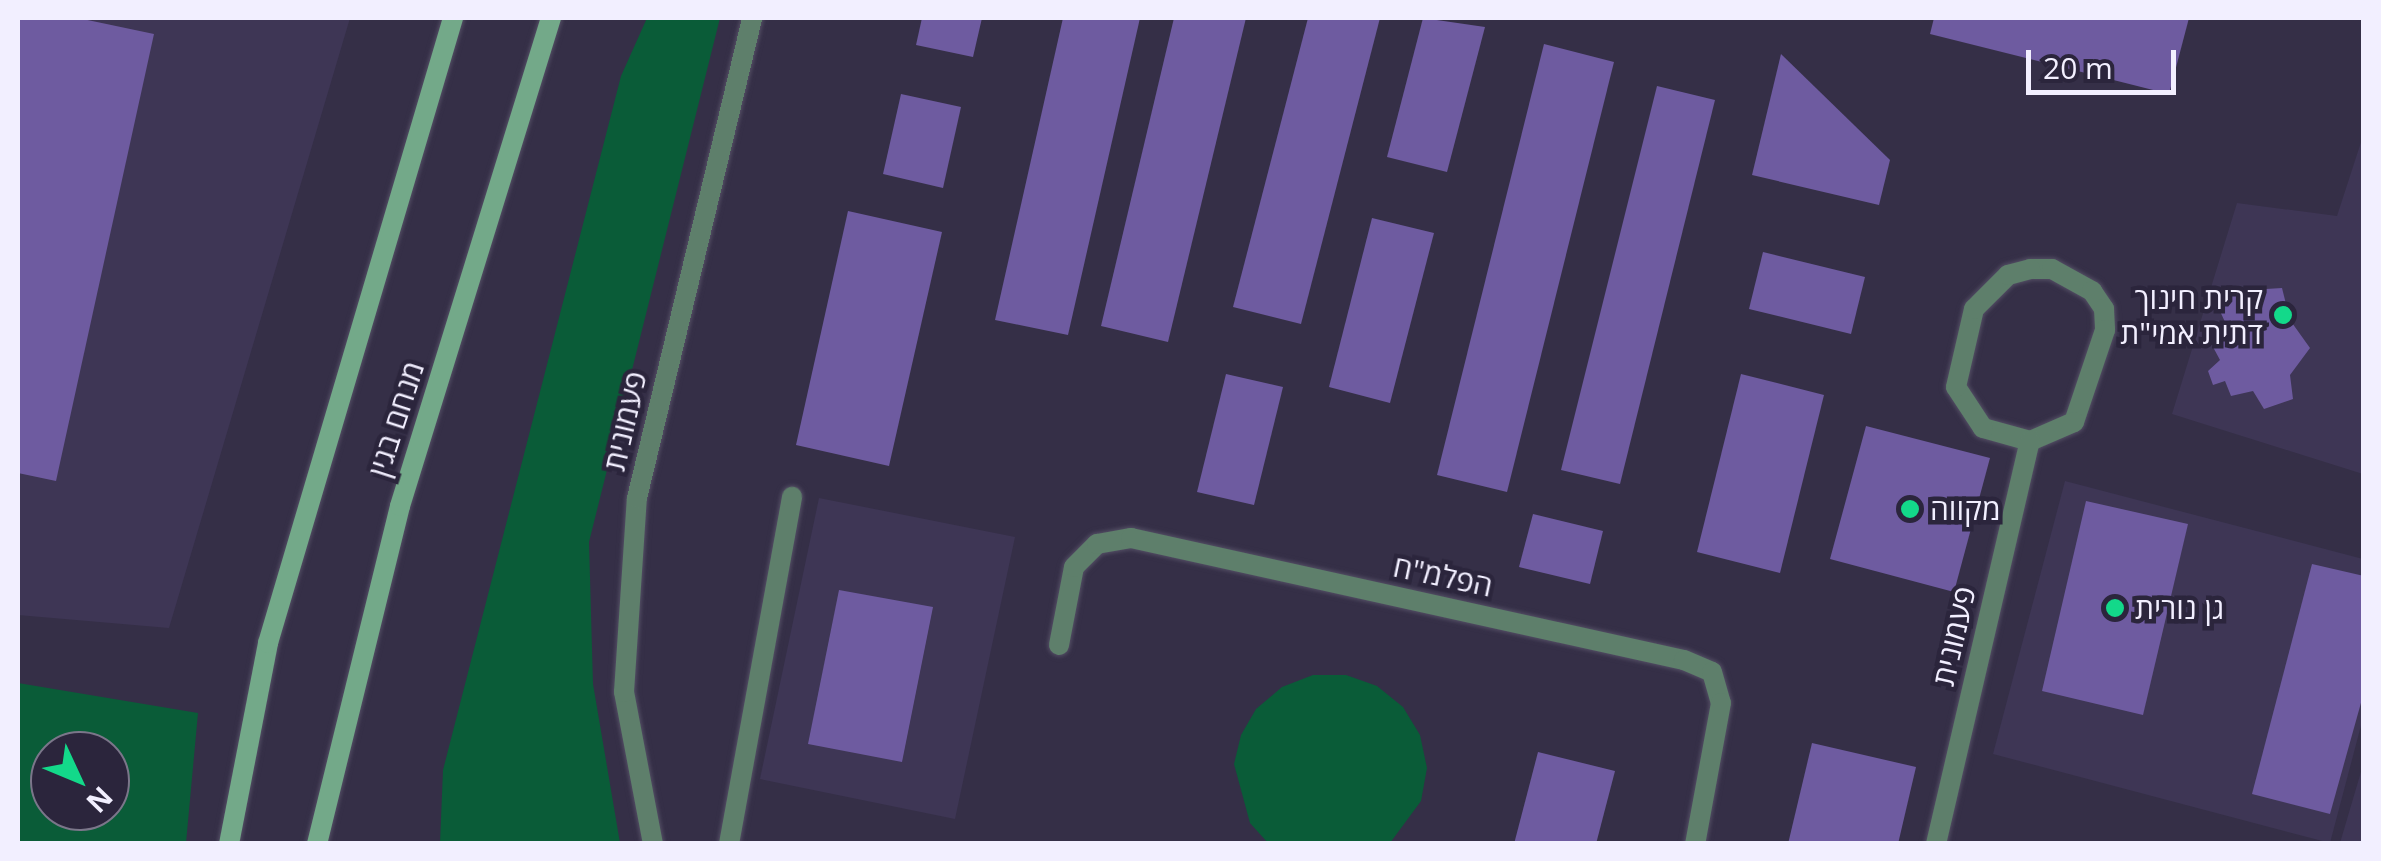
<!DOCTYPE html>
<html>
<head>
<meta charset="utf-8">
<style>
  body { margin:0 }
  #map { position:relative; width:2381px; height:861px; overflow:hidden; background:#352f47; font-family:"Open Sans",Heebo,sans-serif }
  div>[style] { position:absolute }
  .built>* { inset:0; background:#3e3655 }
  .green>* { inset:0; background:#0a5c38 }
  .building>* { inset:0; background:#6e5ba0 }
  .roads { filter:drop-shadow(0 0 2px #534e64) drop-shadow(0 0 2px #534e64) }
  .lane>* { height:20px; margin:-10px; padding:0 10px; transform-origin:10px; border-radius:10px; background:#5e7f6b }
  .street>* { height:20px; margin:-10px; padding:0 10px; transform-origin:10px; border-radius:10px; background:#5e7f6b }
  .secondary>* { height:20px; margin:-10px; padding:0 10px; transform-origin:10px; border-radius:10px; background:#73a989 }
  .dots>* { width:28px; height:28px; translate:-50% -50%; box-sizing:border-box; border:5px solid #2b253c; border-radius:50% }
  span { translate:-50% -50%; white-space:nowrap; text-align:center; line-height:1.15; -webkit-text-stroke:9px #2b253c; paint-order:stroke }
  .poi-label { font-size:30px; color:#f2efff }
  .right { translate:-100% -50%; text-align:right }
  .left { translate:0 -50%; text-align:left }
  .street-label { font-size:30px; color:#f2efff }
  .frame { position:absolute; inset:0; border:20px solid #f2efff; pointer-events:none }
  .north { position:absolute; left:30px; top:731px; width:100px; height:100px; box-sizing:border-box; background:#2b253c; border:2px solid #7b768a; border-radius:50%; rotate:134deg; font-size:28px; font-weight:700; line-height:40px; text-align:center; color:#f2efff }
  .north::after { content:''; display:block; margin:auto; width:35px; height:45px; background:#13d98a; clip-path:polygon(50% 0,100% 100%,50% 72%,0 100%) }
  .scale { position:absolute; left:2026px; top:50px; width:150px; height:45px; box-sizing:border-box; border:5px solid #f2efff; border-top:0; padding-left:12px; font-size:30px; line-height:35px; white-space:nowrap; color:#f2efff; -webkit-text-stroke:8px #2b253c; paint-order:stroke }
</style>
</head>
<body>
<div id="map">
  <div class="built">
    <i style="clip-path:polygon(18px 18px,350px 18px,169px 628px,18px 615px)"></i>
    <i style="clip-path:polygon(2363px 136px,2363px 474px,2172px 414px,2237px 203px,2337px 216px)"></i>
    <i style="clip-path:polygon(2065px 481px,2363px 559px,2363px 718px,2330px 843px,1993px 754px)"></i>
    <i style="clip-path:polygon(819px 498px,1015px 537px,955px 819px,760px 779px)"></i>
    <i style="clip-path:polygon(2363px 765px,2363px 843px,2340px 843px)"></i>
  </div>
  <div class="green">
    <i style="clip-path:polygon(647px 18px,720px 18px,589px 542px,593px 684px,620px 843px,440px 843px,443px 770px,621px 76px)"></i>
    <i style="clip-path:polygon(1313px 675px,1346px 675px,1377px 686px,1403px 707px,1420px 735px,1427px 768px,1421px 801px,1390px 843px,1268px 843px,1250px 823px,1234px 764px,1241px 735px,1256px 709px,1282px 687px)"></i>
    <i style="clip-path:polygon(evenodd,18px 683px,198px 713px,186px 843px,18px 843px,18px 683px,50px 751px,110px 751px,110px 811px,50px 811px,50px 751px)"></i>
  </div>
  <div class="building">
    <i style="clip-path:polygon(18px 18px,78px 18px,154px 34px,56px 481px,18px 473px)"></i>
    <i style="clip-path:polygon(922px 18px,982px 18px,973px 57px,916px 45px)"></i>
    <i style="clip-path:polygon(1063px 18px,1140px 18px,1068px 335px,995px 320px)"></i>
    <i style="clip-path:polygon(1174px 18px,1246px 18px,1168px 342px,1101px 326px)"></i>
    <i style="clip-path:polygon(1308px 18px,1380px 18px,1301px 324px,1233px 307px)"></i>
    <i style="clip-path:polygon(1423px 18px,1485px 27px,1447px 172px,1387px 157px)"></i>
    <i style="clip-path:polygon(1934px 18px,2189px 18px,2169px 94px,1930px 34px)"></i>
    <i style="clip-path:polygon(1544px 44px,1614px 62px,1507px 492px,1437px 475px)"></i>
    <i style="clip-path:polygon(1781px 54px,1890px 160px,1879px 205px,1752px 175px)"></i>
    <i style="clip-path:polygon(1657px 86px,1715px 100px,1620px 484px,1561px 470px)"></i>
    <i style="clip-path:polygon(901px 94px,961px 107px,943px 188px,883px 174px)"></i>
    <i style="clip-path:polygon(848px 211px,942px 232px,889px 466px,796px 445px)"></i>
    <i style="clip-path:polygon(1372px 218px,1434px 233px,1390px 403px,1329px 387px)"></i>
    <i style="clip-path:polygon(1763px 252px,1865px 277px,1851px 334px,1749px 309px)"></i>
    <i style="clip-path:polygon(2282px 288px,2290px 320px,2310px 348px,2290px 375px,2293px 399px,2264px 409px,2253px 391px,2231px 396px,2225px 381px,2213px 385px,2208px 371px,2220px 360px,2206px 334px,2225px 322px,2219px 309px,2234px 291px)"></i>
    <i style="clip-path:polygon(1226px 374px,1283px 387px,1254px 505px,1197px 492px)"></i>
    <i style="clip-path:polygon(1741px 374px,1824px 395px,1780px 573px,1697px 552px)"></i>
    <i style="clip-path:polygon(1866px 426px,1990px 458px,1954px 592px,1830px 559px)"></i>
    <i style="clip-path:polygon(2086px 501px,2188px 524px,2143px 715px,2042px 691px)"></i>
    <i style="clip-path:polygon(1533px 514px,1603px 531px,1590px 584px,1519px 567px)"></i>
    <i style="clip-path:polygon(2312px 564px,2364px 576px,2364px 692px,2330px 814px,2252px 794px)"></i>
    <i style="clip-path:polygon(839px 590px,933px 607px,902px 762px,808px 744px)"></i>
    <i style="clip-path:polygon(1812px 743px,1916px 767px,1898px 844px,1788px 844px)"></i>
    <i style="clip-path:polygon(1538px 752px,1615px 771px,1596px 844px,1514px 844px)"></i>
  </div>
  <div class="roads">
    <div class="lane">
      <i style="left:2030px;top:269px;width:22px"></i>
      <i style="left:2052px;top:269px;width:46px;rotate:28.8deg"></i>
      <i style="left:2092px;top:291px;width:22px;rotate:56deg"></i>
      <i style="left:2104px;top:309px;width:21px;rotate:87deg"></i>
      <i style="left:2105px;top:330px;width:97px;rotate:108.6deg"></i>
      <i style="left:2074px;top:422px;width:48px;rotate:156.6deg"></i>
      <i style="left:2030px;top:441px;width:49px;rotate:-164.5deg"></i>
      <i style="left:1983px;top:428px;width:49px;rotate:-123.4deg"></i>
      <i style="left:1956px;top:387px;width:80px;rotate:-77deg"></i>
      <i style="left:1974px;top:309px;width:48px;rotate:-45deg"></i>
      <i style="left:2008px;top:275px;width:23px;rotate:-15deg"></i>
      <i style="left:653px;top:844px;width:155px;rotate:-100.8deg"></i>
      <i style="left:624px;top:692px;width:194px;rotate:-86.2deg"></i>
      <i style="left:637px;top:498px;width:494px;rotate:-76.5deg"></i>
      <i style="left:729px;top:844px;width:353px;rotate:-79.7deg"></i>
    </div>
    <div class="street">
      <i style="left:1059px;top:645px;width:79px;rotate:-79.1deg"></i>
      <i style="left:1074px;top:567px;width:33px;rotate:-45deg"></i>
      <i style="left:1097px;top:544px;width:35px;rotate:-10deg"></i>
      <i style="left:1131px;top:538px;width:566px;rotate:12.44deg"></i>
      <i style="left:1684px;top:660px;width:30px;rotate:23deg"></i>
      <i style="left:1712px;top:672px;width:32px;rotate:74deg"></i>
      <i style="left:1721px;top:703px;width:143px;rotate:100.4deg"></i>
      <i style="left:1936px;top:844px;width:414px;rotate:-76.9deg"></i>
    </div>
    <div class="secondary">
      <i style="left:229px;top:844px;width:205px;rotate:-79deg"></i>
      <i style="left:268px;top:643px;width:652px;rotate:-73.51deg"></i>
      <i style="left:317px;top:844px;width:348px;rotate:-76.2deg"></i>
      <i style="left:400px;top:506px;width:511px;rotate:-72.81deg"></i>
    </div>
  </div>
  <div class="dots">
    <i style="left:2283px;top:315px;background:#13d98a"></i>
    <i style="left:1910px;top:509px;background:#13d98a"></i>
    <i style="left:2115px;top:608px;background:#13d98a"></i>
  </div>
  <div class="poi-label">
    <span class="right" style="left:2263px;top:315px">קרית חינוך<br>דתית אמי"ת</span>
    <span class="left" style="left:1930px;top:509px">מקווה</span>
    <span class="left" style="left:2135px;top:608px">גן נורית</span>
  </div>
  <div class="street-label">
    <span style="left:396px;top:419px;rotate:-72deg">מנחם בגין</span>
    <span style="left:625px;top:421px;rotate:-77deg">פעמונית</span>
    <span style="left:1443px;top:576px;rotate:12deg">הפלמ"ח</span>
    <span style="left:1954px;top:636px;rotate:-77deg">פעמונית</span>
  </div>
  <div class="frame"></div>
  <div class="north">N</div>
  <div class="scale">20 m</div>
</div>
</body>
</html>
